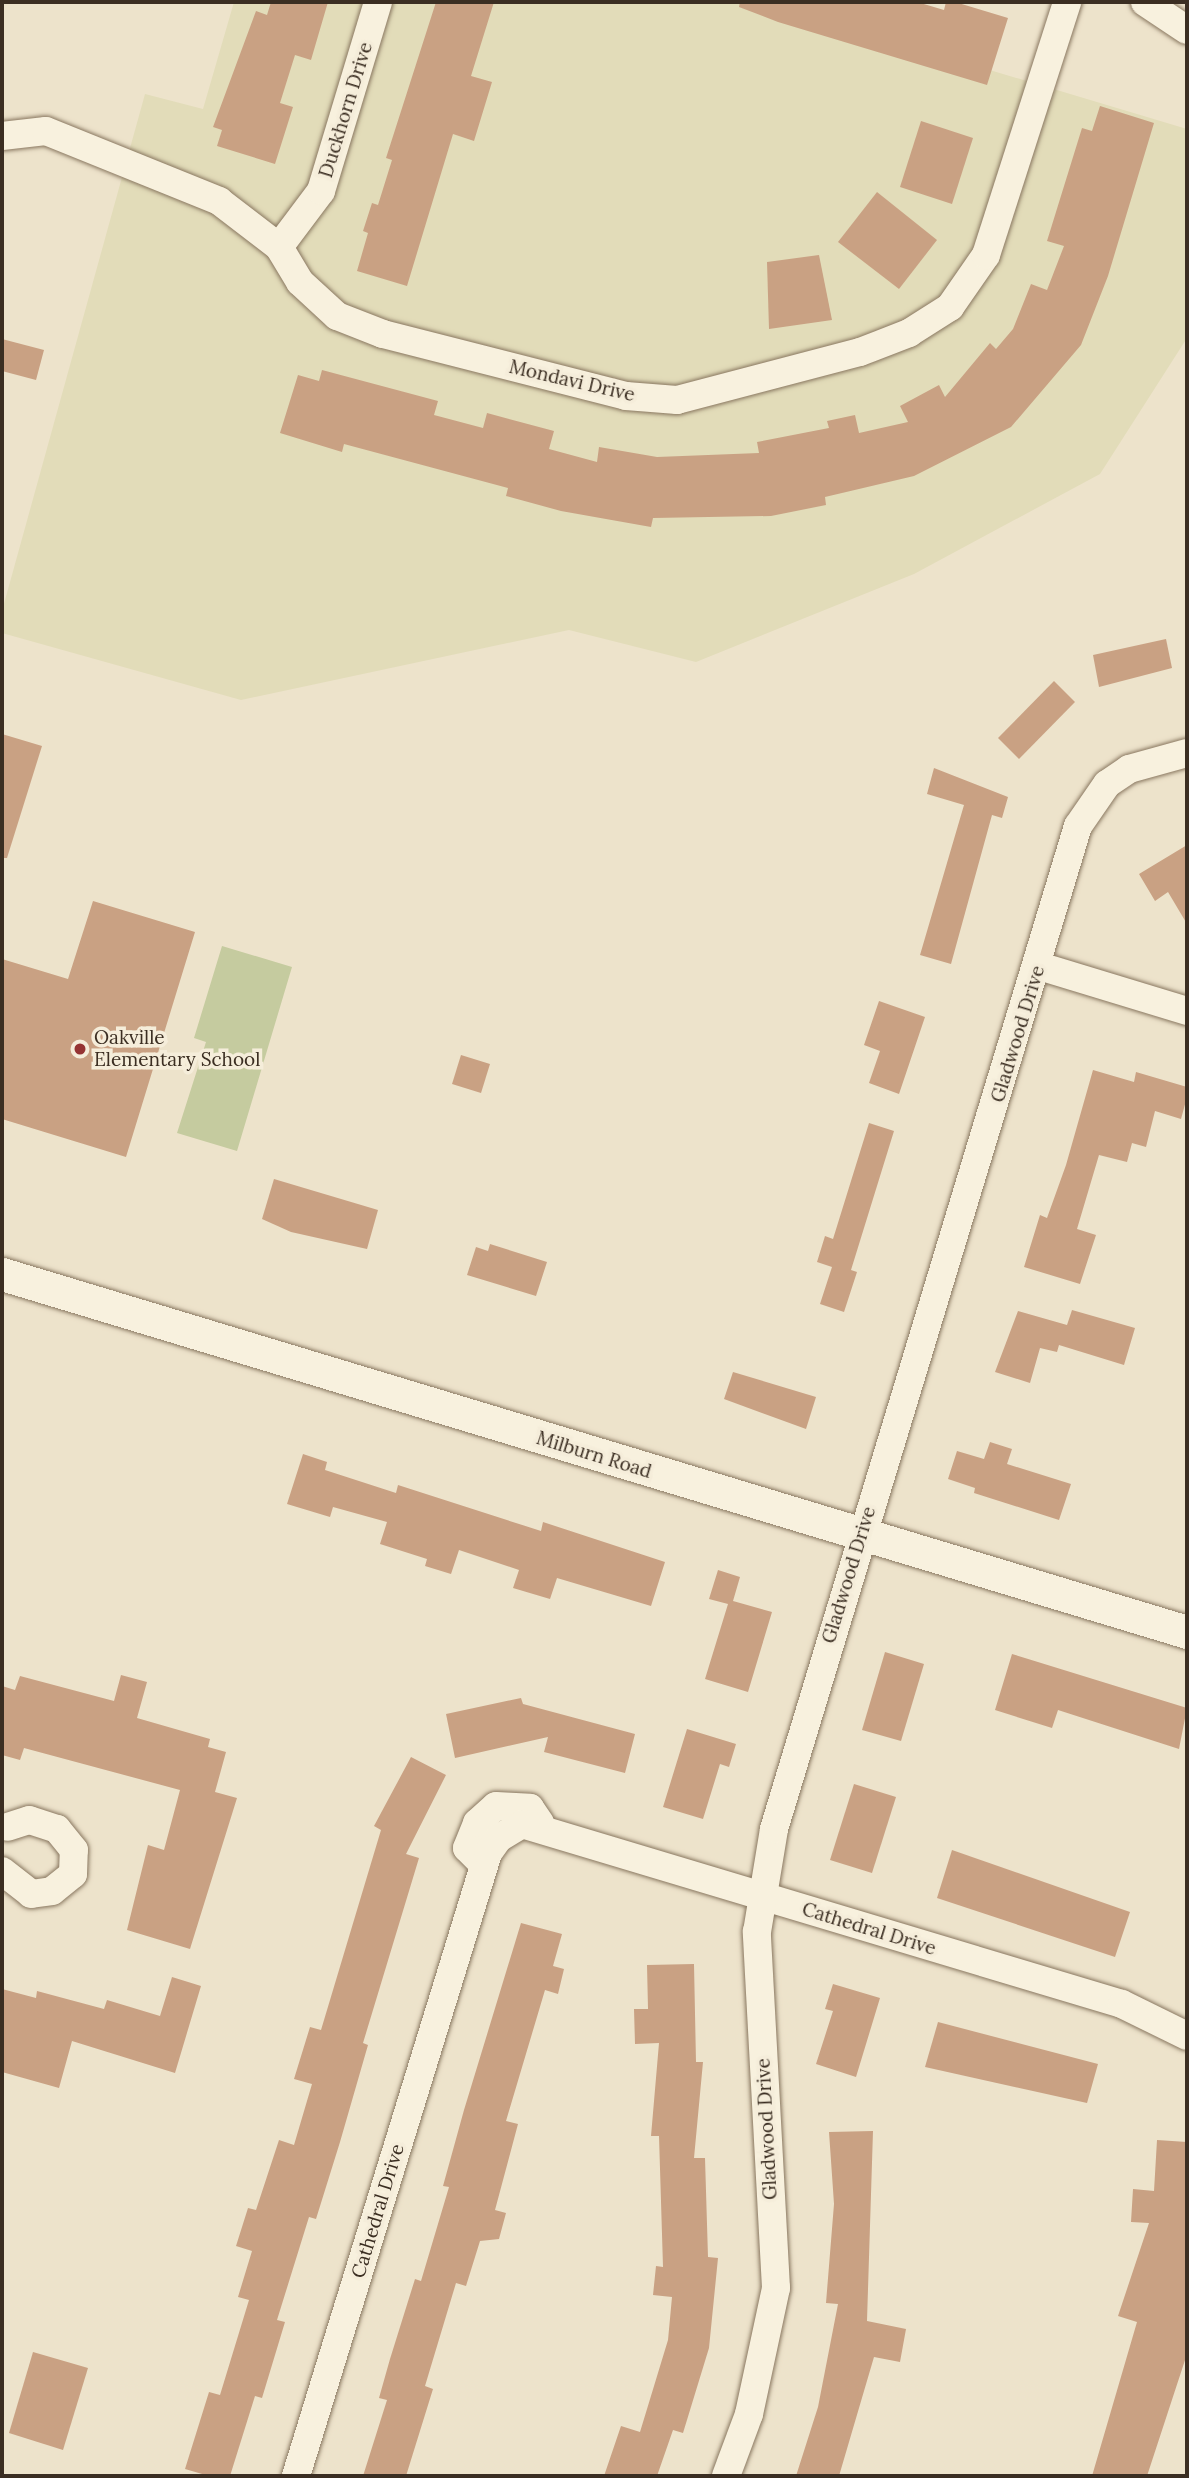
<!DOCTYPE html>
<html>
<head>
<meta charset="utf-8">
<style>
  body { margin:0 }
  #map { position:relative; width:1189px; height:2478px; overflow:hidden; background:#ede3cb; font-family:Lora,serif }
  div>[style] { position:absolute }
  .farmland>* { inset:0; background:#e2dcb9 }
  .green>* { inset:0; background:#c5cb9f }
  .building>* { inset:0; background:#c9a183 }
  .roads { filter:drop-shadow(0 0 2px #897760) drop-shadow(0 0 2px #897760) }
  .minor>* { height:28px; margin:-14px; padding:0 14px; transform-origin:14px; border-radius:14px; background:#f8f1de }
  .tertiary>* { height:33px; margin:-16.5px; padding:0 16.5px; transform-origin:16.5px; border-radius:16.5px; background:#f8f1de }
  .dots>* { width:19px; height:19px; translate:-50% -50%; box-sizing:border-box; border:4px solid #f5edda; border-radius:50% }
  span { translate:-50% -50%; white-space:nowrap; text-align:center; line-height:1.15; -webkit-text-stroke:7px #f5edda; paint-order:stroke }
  .street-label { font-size:19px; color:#3b2e22 }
  .poi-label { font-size:19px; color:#3b2e22 }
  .left { translate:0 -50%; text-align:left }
  .frame { position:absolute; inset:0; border:4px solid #3b2e22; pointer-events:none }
</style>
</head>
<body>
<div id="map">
  <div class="farmland">
    <i style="clip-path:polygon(234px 2px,763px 2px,1187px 129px,1187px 338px,1100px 474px,914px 574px,696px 662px,569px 630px,241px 700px,2px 633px,2px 611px,145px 94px,203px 109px)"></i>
  </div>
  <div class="green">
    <i style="clip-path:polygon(222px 946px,292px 967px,237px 1151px,177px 1133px,206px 1042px,194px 1038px)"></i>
  </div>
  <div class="building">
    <i style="clip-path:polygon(271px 2px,328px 2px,311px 60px,295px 55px,280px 103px,293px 107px,275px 164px,217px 146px,222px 130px,213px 127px,256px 11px,267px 15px)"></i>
    <i style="clip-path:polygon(436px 2px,494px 2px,471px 76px,492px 82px,474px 141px,453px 134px,407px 286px,357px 271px,368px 233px,363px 231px,372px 203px,378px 205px,392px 160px,386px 158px)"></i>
    <i style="clip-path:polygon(740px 2px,917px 2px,944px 10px,946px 2px,955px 2px,1008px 18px,987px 85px,778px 22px,739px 7px)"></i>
    <i style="clip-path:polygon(1100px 106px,1154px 123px,1108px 276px,1081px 345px,1011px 427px,914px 476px,825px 497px,826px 505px,771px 516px,653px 518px,651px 527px,561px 511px,506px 496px,508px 488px,344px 444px,342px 452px,280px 433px,298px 375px,319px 381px,322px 370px,438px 401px,434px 415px,483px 428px,487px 413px,554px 431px,549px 449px,597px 462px,599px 447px,657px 457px,759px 453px,757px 442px,829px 428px,827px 421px,855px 415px,859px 433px,908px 422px,900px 406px,939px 385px,945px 397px,990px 343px,996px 349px,1013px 329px,1031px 284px,1047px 290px,1064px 246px,1047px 241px,1082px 128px,1092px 131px)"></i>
    <i style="clip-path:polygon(921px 121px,973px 138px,952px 204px,900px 187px)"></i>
    <i style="clip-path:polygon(877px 192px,937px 240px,899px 289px,838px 242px)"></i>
    <i style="clip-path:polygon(819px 255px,832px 320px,769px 329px,767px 262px)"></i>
    <i style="clip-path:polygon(2px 339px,44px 350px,36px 380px,2px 371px)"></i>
    <i style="clip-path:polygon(1166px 639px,1172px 668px,1099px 687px,1093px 655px)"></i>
    <i style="clip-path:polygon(1054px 681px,1075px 702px,1019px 759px,998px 738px)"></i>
    <i style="clip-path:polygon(2px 734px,42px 746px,7px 858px,2px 858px)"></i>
    <i style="clip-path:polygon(934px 768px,1008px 797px,1002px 818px,992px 815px,951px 964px,920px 955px,964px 805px,927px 794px)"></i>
    <i style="clip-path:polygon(1187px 845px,1187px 924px,1168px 892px,1155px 901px,1139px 874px)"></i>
    <i style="clip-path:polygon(93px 901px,195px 932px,126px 1157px,2px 1119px,2px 959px,68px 979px)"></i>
    <i style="clip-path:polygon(879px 1001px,925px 1017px,899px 1094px,869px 1083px,880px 1051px,864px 1045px)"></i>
    <i style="clip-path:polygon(461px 1055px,490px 1064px,481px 1093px,452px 1084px)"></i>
    <i style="clip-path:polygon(1093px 1070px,1134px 1082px,1136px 1072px,1187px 1087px,1187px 1097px,1181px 1119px,1155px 1111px,1146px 1147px,1132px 1143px,1127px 1162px,1099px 1155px,1077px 1229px,1096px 1235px,1080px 1284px,1024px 1267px,1040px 1215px,1047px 1218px,1066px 1165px)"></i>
    <i style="clip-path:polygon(869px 1123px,894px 1131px,851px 1270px,857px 1272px,844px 1312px,820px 1304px,832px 1267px,817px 1262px,825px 1236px,833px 1239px)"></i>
    <i style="clip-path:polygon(274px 1179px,378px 1210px,367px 1249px,291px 1232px,262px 1219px)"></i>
    <i style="clip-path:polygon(490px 1244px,547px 1262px,536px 1296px,467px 1275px,476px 1247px,488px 1251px)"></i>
    <i style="clip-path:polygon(1072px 1310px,1135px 1328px,1124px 1365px,1059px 1345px,1057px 1352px,1040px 1348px,1030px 1383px,995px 1372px,1018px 1311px,1067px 1325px)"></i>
    <i style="clip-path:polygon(733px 1372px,816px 1397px,806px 1429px,724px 1399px)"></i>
    <i style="clip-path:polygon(990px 1442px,1012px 1449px,1007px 1464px,1071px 1484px,1059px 1520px,974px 1493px,975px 1488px,948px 1479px,957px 1451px,984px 1459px)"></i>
    <i style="clip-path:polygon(303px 1454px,327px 1462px,325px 1470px,396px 1493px,398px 1485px,541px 1531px,543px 1522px,665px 1562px,651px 1606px,557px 1578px,550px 1599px,513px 1588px,519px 1570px,459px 1550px,451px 1574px,425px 1566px,427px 1559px,380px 1544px,387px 1522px,333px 1507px,330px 1517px,287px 1504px)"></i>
    <i style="clip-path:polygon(718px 1570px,740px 1577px,733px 1601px,772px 1612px,748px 1692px,705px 1679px,728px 1604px,709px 1599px)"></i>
    <i style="clip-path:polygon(885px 1652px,924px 1664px,901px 1741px,862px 1730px)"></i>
    <i style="clip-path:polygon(1012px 1654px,1187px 1708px,1179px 1749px,1058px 1710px,1052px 1728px,995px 1710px)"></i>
    <i style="clip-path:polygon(121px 1675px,147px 1682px,137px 1718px,210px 1739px,208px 1747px,226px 1752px,215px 1792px,237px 1798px,190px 1949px,127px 1930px,148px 1845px,164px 1850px,180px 1790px,24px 1748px,20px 1760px,2px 1755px,2px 1686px,15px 1690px,20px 1676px,114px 1701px)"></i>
    <i style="clip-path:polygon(521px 1698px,523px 1704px,635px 1734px,625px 1773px,544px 1752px,548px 1737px,455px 1758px,446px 1714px)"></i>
    <i style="clip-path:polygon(687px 1729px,736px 1744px,729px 1767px,720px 1764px,703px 1819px,663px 1807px)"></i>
    <i style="clip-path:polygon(411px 1757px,446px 1775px,406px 1854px,419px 1858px,363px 2043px,368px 2045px,340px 2142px,316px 2219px,309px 2217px,277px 2320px,285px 2322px,262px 2398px,255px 2396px,230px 2476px,209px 2476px,185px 2469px,209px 2392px,220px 2395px,249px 2300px,238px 2297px,252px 2251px,236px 2246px,248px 2208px,256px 2210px,279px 2140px,294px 2145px,312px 2084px,294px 2079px,310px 2027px,321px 2030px,381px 1830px,374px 1826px)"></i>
    <i style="clip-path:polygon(854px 1784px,896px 1797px,872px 1873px,830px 1860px)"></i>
    <i style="clip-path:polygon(952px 1850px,1130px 1912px,1115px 1957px,937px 1898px)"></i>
    <i style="clip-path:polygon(521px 1923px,562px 1934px,553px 1966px,564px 1969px,558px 1994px,545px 1990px,506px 2121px,518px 2124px,495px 2210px,506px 2213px,499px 2239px,480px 2241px,466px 2286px,456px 2283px,425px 2386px,433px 2389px,406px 2476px,363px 2476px,387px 2400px,379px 2398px,390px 2359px,415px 2279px,421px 2281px,449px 2187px,443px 2186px,464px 2110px)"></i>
    <i style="clip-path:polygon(694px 1964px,696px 2062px,703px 2062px,694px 2158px,705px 2158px,708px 2257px,718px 2258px,709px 2348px,683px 2433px,673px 2430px,657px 2476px,604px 2476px,621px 2426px,640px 2432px,668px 2340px,672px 2297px,653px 2295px,656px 2266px,663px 2267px,659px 2136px,651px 2136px,659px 2043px,635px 2044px,634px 2009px,648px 2009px,647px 1965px)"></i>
    <i style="clip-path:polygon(172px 1977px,201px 1986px,175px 2073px,72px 2041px,59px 2088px,2px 2072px,2px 1989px,36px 1998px,37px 1991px,104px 2009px,107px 2000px,160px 2016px)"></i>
    <i style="clip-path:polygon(833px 1984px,880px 1998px,856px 2077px,816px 2064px,833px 2011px,825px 2009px)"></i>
    <i style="clip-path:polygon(938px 2022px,1098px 2064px,1087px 2103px,925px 2067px)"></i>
    <i style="clip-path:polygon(873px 2131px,867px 2321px,906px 2329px,900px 2362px,874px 2357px,839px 2476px,796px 2476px,818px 2407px,838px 2304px,826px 2303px,834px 2204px,829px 2132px)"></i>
    <i style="clip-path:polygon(1157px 2140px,1187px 2142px,1187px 2354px,1147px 2476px,1092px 2476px,1137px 2322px,1118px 2316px,1149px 2223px,1131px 2222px,1133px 2189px,1154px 2191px)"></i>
    <i style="clip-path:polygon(33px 2352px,88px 2368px,63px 2450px,9px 2433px)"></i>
  </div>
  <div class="roads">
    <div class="minor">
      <i style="left:1145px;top:2px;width:50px;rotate:33.7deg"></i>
      <i style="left:2px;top:136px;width:44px;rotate:-6.5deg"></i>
      <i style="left:46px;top:131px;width:187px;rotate:22deg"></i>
      <i style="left:219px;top:201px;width:76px;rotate:37.5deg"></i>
      <i style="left:279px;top:247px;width:41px;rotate:59deg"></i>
      <i style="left:300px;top:282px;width:50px;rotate:42.6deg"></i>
      <i style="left:337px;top:316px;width:49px;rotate:21.4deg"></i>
      <i style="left:383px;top:334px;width:251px;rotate:14.3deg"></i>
      <i style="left:626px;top:396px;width:51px;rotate:4.5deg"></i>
      <i style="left:677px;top:400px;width:189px;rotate:-14.7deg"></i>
      <i style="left:860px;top:352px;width:53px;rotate:-21.2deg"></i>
      <i style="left:909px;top:333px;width:49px;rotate:-32.4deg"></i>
      <i style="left:950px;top:307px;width:63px;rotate:-55.3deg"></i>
      <i style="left:986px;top:255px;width:266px;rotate:-72.2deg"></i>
      <i style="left:279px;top:247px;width:70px;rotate:-53.1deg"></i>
      <i style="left:321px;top:191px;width:197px;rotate:-73.2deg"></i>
      <i style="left:1039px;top:966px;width:155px;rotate:16.9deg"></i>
      <i style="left:484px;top:1865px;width:24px;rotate:-135deg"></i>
      <i style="left:467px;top:1848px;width:27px;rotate:-68deg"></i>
      <i style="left:477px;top:1823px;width:25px;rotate:-42deg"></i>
      <i style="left:496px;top:1806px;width:34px;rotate:3deg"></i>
      <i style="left:530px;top:1808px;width:18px;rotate:56deg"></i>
      <i style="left:2px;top:1871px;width:37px;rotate:38deg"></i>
      <i style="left:31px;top:1894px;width:21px;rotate:-8deg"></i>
      <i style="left:52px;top:1891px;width:27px;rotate:-39deg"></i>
      <i style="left:73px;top:1874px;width:24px;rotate:-88deg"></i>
      <i style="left:74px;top:1850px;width:27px;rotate:-129deg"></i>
      <i style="left:57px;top:1829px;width:29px;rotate:-162deg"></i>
      <i style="left:29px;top:1820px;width:22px;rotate:162deg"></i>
      <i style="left:296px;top:2476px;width:652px;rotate:-72.87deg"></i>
      <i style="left:488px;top:1853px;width:19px;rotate:-54deg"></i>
      <i style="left:499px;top:1838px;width:27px;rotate:-31deg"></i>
      <i style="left:522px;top:1824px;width:626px;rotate:16.7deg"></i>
      <i style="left:1122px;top:2004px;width:72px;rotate:26.2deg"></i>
      <i style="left:726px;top:2476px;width:66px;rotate:-69.6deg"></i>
      <i style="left:749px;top:2414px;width:129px;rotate:-77.9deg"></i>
      <i style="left:776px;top:2288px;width:357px;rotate:-93.1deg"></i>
      <i style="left:757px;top:1932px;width:104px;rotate:-80.6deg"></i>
      <i style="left:774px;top:1829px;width:1048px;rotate:-73.14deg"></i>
      <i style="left:1078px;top:826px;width:51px;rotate:-55.4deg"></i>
      <i style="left:1107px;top:784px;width:27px;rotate:-34deg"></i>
      <i style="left:1129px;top:769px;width:60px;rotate:-15.4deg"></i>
    </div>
    <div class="tertiary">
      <i style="left:2px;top:1274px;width:1238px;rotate:16.81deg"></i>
    </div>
  </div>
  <div class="dots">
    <i style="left:80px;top:1049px;background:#953433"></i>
  </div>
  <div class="street-label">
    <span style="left:346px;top:110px;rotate:-73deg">Duckhorn Drive</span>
    <span style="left:572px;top:381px;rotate:13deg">Mondavi Drive</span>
    <span style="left:1018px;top:1034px;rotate:-73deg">Gladwood Drive</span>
    <span style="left:594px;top:1455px;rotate:17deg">Milburn Road</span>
    <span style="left:849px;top:1575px;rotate:-73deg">Gladwood Drive</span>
    <span style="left:869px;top:1929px;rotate:17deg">Cathedral Drive</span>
    <span style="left:767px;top:2129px;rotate:-93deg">Gladwood Drive</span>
    <span style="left:378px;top:2211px;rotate:-73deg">Cathedral Drive</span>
  </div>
  <div class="poi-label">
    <span class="left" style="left:94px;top:1049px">Oakville<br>Elementary School</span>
  </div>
  <div class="frame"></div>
</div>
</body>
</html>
